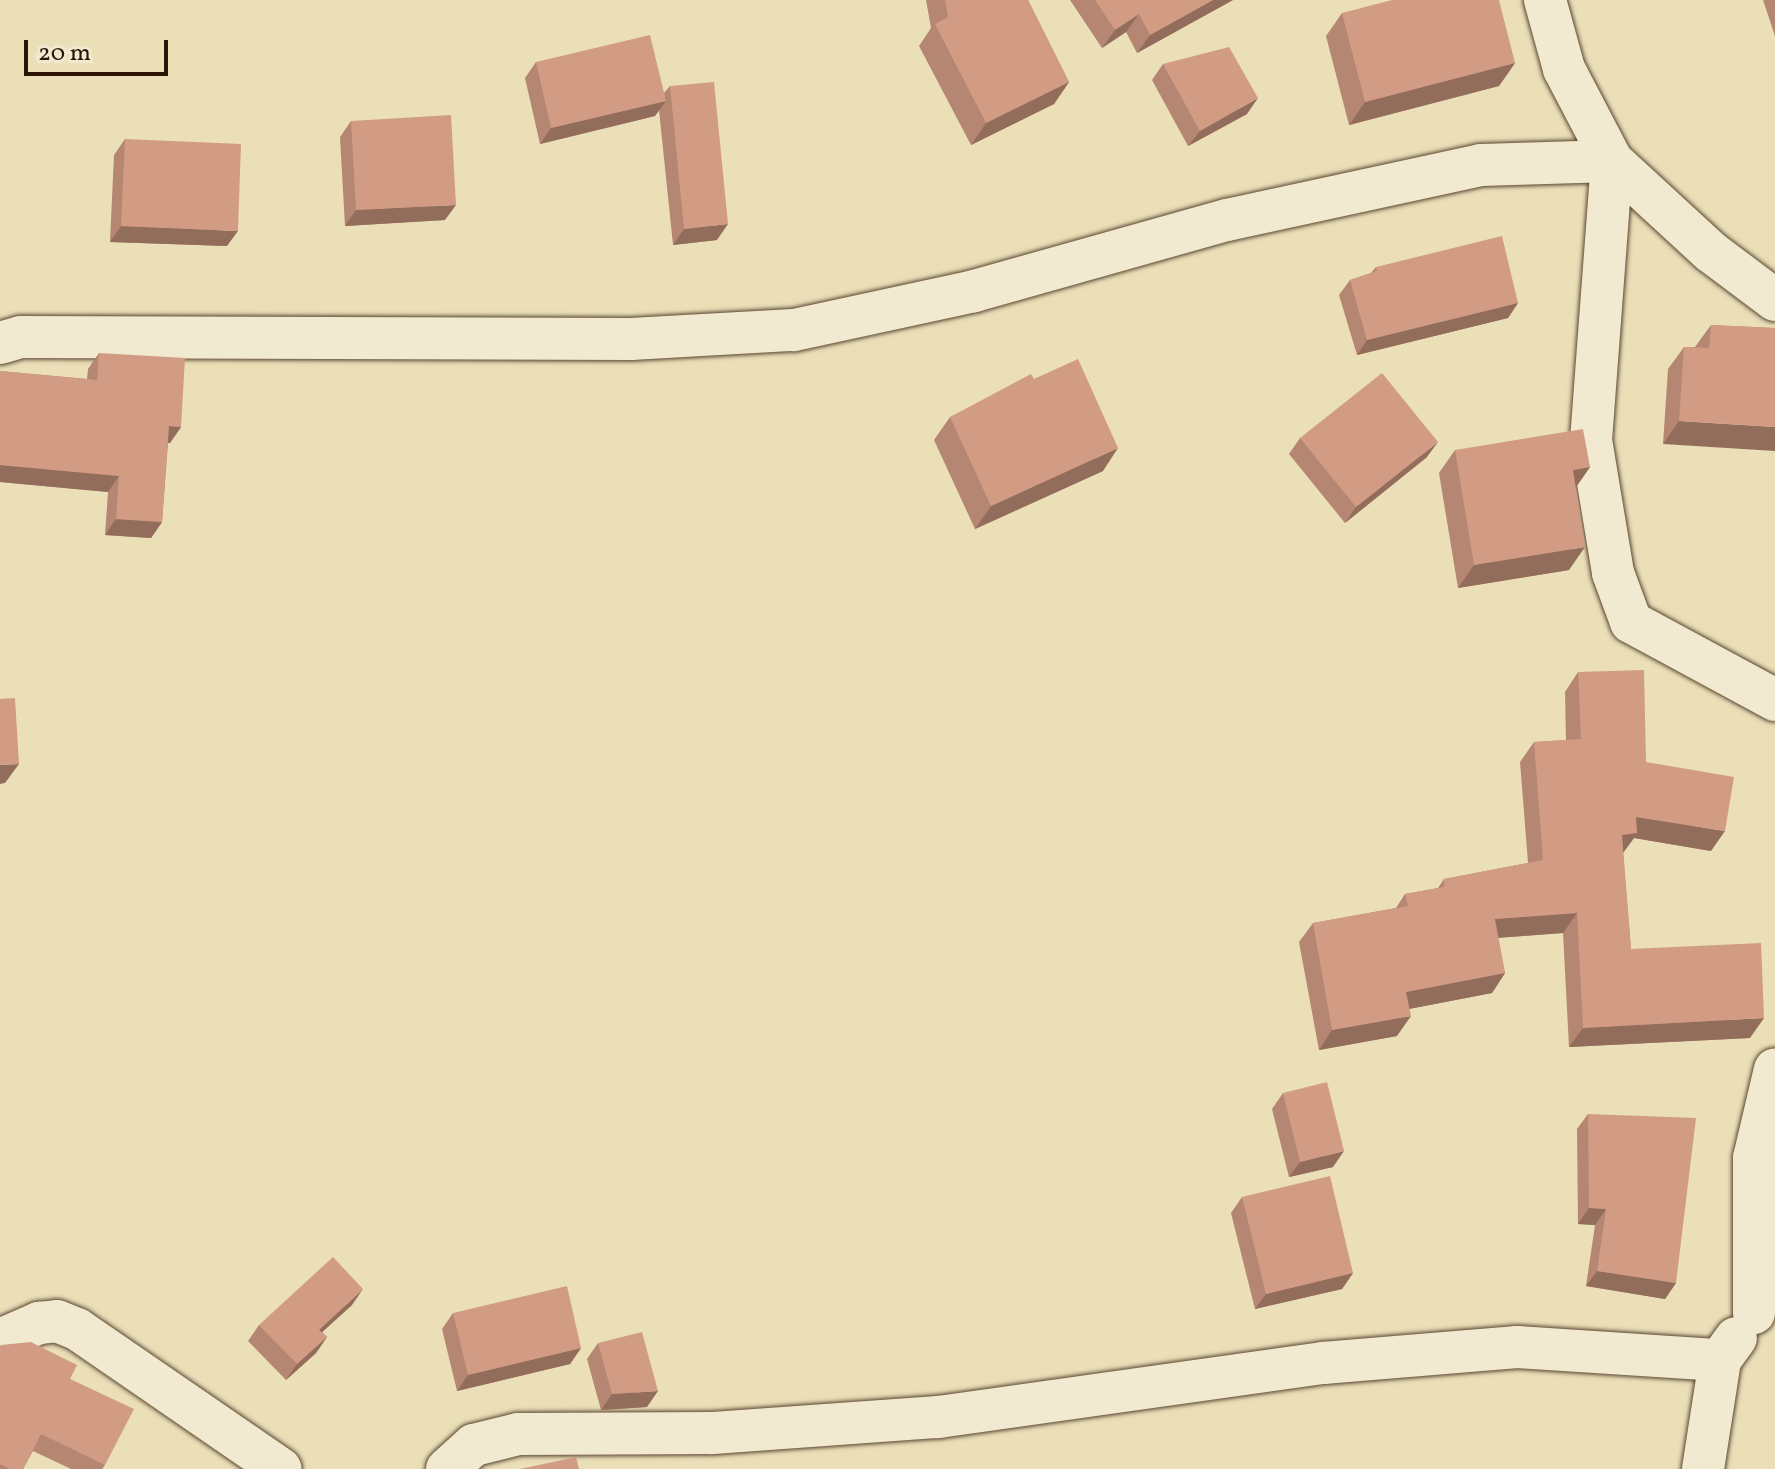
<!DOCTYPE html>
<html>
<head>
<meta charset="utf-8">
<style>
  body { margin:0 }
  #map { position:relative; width:1775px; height:1469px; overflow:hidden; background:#eadfb7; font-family:Vollkorn,serif }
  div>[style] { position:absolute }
  .roads { filter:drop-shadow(0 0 2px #5b4632) drop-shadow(0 0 2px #5b4632) }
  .minor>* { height:42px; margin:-21px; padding:0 21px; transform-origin:21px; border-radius:21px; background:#f1ead0 }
  .wall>* { inset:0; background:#b58672 }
  .shaded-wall>* { inset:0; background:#936d5c }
  .building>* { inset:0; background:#d29c84 }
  span { translate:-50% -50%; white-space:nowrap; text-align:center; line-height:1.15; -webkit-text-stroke:7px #f1ead0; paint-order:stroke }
  .scale { position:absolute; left:24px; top:40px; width:144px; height:36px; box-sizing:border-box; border:4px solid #2b1306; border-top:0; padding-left:10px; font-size:24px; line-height:28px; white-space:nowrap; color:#2b1306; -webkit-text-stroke:6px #f1ead0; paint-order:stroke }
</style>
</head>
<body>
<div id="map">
  <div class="roads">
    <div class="minor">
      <i style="left:1545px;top:0;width:72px;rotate:74.6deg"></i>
      <i style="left:1564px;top:69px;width:104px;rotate:62.4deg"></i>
      <i style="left:1612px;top:161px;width:134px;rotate:42.6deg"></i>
      <i style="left:1711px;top:252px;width:80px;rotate:36.9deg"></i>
      <i style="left:0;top:343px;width:22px;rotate:-16deg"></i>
      <i style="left:21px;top:337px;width:610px;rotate:0.19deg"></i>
      <i style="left:631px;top:339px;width:163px;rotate:-3.2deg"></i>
      <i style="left:794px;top:330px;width:184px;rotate:-12.2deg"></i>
      <i style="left:974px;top:291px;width:263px;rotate:-15.7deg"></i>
      <i style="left:1227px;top:220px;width:260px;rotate:-12.2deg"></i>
      <i style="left:1481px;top:165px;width:131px;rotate:-1.7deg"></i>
      <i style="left:1612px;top:161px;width:280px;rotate:94.3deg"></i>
      <i style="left:1591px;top:440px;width:135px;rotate:80.6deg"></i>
      <i style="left:1613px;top:573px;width:52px;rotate:69.8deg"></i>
      <i style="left:1631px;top:622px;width:164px;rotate:28.4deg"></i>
      <i style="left:1754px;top:1313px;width:155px;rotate:-90deg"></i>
      <i style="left:1754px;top:1158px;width:91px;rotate:-76.7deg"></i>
      <i style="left:0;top:1340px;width:43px;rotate:-23.6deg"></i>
      <i style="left:39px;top:1323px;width:18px;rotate:-6deg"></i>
      <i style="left:57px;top:1321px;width:22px;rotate:22deg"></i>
      <i style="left:77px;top:1329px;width:247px;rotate:34.5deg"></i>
      <i style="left:447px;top:1469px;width:36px;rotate:-42deg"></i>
      <i style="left:474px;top:1445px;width:45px;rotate:-14deg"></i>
      <i style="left:518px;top:1434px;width:195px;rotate:-0.3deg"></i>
      <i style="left:713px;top:1433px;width:226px;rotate:-4.1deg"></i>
      <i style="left:938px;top:1417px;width:389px;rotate:-8deg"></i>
      <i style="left:1323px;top:1363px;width:195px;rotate:-4.7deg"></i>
      <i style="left:1517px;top:1347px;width:203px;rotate:3.7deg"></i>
      <i style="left:1703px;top:1469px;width:110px;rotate:-81.1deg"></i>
      <i style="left:1720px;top:1360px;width:27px;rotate:-54deg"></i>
    </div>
  </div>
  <div class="wall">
    <i style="clip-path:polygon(926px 0,1028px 0,1069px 82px,1054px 104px,971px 145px,919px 46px,931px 28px)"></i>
    <i style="clip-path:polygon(1070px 0,1233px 0,1137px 53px,1126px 32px,1102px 48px)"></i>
    <i style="clip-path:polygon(1763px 0,1775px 0,1775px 36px)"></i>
    <i style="clip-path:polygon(1342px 13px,1515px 63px,1499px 86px,1349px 125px,1326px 36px)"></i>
    <i style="clip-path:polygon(536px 62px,664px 93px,670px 86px,717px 240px,673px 245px,659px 110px,655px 116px,540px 144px,525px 78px)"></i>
    <i style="clip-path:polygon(1163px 64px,1247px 114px,1188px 146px,1152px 80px)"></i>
    <i style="clip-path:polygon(351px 121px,445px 220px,345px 226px,340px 137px)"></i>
    <i style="clip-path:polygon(125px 139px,227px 246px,110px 242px,114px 155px)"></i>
    <i style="clip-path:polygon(1376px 267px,1518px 303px,1508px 318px,1357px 355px,1339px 295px,1350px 280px,1371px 273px)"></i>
    <i style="clip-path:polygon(1711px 325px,1775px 328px,1663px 444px,1668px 369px,1684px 347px,1695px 347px)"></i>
    <i style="clip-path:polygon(99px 353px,181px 427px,170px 443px,168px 443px,162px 522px,151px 538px,105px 535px,108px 492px,0 482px,0 371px,87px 379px,88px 369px)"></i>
    <i style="clip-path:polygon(1034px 379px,1103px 471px,975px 529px,934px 440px,950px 417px)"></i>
    <i style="clip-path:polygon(1300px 438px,1427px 457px,1345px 523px,1289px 454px)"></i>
    <i style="clip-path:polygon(1455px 450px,1590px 467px,1576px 487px,1569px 570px,1458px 588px,1439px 473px)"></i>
    <i style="clip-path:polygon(1578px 672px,1711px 851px,1634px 838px,1623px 853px,1631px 949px,1750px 1038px,1569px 1047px,1563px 933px,1498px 938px,1505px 973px,1492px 993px,1409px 1009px,1397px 1036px,1319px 1050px,1299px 942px,1313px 923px,1396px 908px,1405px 894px,1438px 888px,1444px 879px,1528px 863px,1520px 762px,1534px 742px,1566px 740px,1565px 692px)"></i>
    <i style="clip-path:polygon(1283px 1093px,1333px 1167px,1289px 1177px,1272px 1109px)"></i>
    <i style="clip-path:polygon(1588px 1114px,1676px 1283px,1665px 1299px,1586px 1286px,1595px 1225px,1578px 1224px,1577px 1129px)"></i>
    <i style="clip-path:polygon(1242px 1197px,1353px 1273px,1342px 1289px,1255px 1309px,1231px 1213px)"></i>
    <i style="clip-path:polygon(352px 1305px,322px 1332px,327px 1337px,316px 1353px,286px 1380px,248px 1341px,259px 1325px)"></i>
    <i style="clip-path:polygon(453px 1313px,581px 1348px,570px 1364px,457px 1391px,442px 1329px)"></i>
    <i style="clip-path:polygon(598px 1343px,647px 1407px,601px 1410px,587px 1359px)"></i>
    <i style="clip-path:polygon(0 1346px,70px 1379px,105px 1465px,102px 1469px,71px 1469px,33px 1451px,23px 1469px,0 1469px)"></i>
  </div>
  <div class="shaded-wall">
    <i style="clip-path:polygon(1213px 0,1233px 0,1137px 53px,1150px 35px)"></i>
    <i style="clip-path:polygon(1139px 14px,1126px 32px,1102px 48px,1115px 30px)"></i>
    <i style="clip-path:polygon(1515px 63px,1499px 86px,1349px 125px,1365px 102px)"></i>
    <i style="clip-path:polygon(1069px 82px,1054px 104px,971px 145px,986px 123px)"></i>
    <i style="clip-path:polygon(1258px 98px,1247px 114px,1188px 146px,1200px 131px)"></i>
    <i style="clip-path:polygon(666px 101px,655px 116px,540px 144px,551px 128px)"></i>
    <i style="clip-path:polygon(456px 205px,445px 220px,345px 226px,356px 210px)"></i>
    <i style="clip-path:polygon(728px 224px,717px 240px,673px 245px,684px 229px)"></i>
    <i style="clip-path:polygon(121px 226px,238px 231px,227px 246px,110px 242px)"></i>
    <i style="clip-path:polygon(1518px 303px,1508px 318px,1357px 355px,1367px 340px)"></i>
    <i style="clip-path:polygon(1679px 421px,1775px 427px,1775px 451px,1663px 444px)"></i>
    <i style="clip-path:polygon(169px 426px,181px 427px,170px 443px,158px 442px)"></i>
    <i style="clip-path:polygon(1438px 442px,1427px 457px,1345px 523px,1356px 507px)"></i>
    <i style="clip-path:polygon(1118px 448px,1103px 471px,975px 529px,991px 506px)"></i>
    <i style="clip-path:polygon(0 465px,119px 476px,108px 492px,0 482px)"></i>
    <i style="clip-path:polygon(1590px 467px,1574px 490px,1573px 470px)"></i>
    <i style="clip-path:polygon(116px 519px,162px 522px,151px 538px,105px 535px)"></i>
    <i style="clip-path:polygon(1585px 547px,1569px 570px,1458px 588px,1474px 565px)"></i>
    <i style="clip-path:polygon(19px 764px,5px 783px,0 784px,0 765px)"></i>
    <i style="clip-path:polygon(1636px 817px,1725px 831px,1711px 851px,1634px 838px,1623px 853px,1608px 855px)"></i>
    <i style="clip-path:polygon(1577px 913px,1563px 933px,1481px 939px,1495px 919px)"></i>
    <i style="clip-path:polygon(1505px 973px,1492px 993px,1393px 1012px,1406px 992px)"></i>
    <i style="clip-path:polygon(1411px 1016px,1397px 1036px,1319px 1050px,1332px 1030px)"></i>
    <i style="clip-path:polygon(1764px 1018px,1750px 1038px,1569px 1047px,1583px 1028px)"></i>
    <i style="clip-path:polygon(1344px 1151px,1333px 1167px,1289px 1177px,1300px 1162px)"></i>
    <i style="clip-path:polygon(1589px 1208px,1606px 1209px,1595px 1225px,1578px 1224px)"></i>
    <i style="clip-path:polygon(1597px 1271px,1676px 1283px,1665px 1299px,1586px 1286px)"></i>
    <i style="clip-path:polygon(1353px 1273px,1342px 1289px,1255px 1309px,1266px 1294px)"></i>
    <i style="clip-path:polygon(363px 1289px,352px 1305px,308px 1345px,319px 1330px)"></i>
    <i style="clip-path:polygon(327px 1337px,316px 1353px,286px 1380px,297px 1364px)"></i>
    <i style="clip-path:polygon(581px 1348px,570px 1364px,457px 1391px,468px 1375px)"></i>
    <i style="clip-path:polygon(658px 1391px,647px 1407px,601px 1410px,612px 1394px)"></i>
  </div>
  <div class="building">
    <i style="clip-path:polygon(945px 0,1028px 0,1069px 82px,986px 123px,935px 24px,948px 17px)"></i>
    <i style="clip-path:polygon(1095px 0,1213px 0,1150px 35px,1139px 14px,1115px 30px)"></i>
    <i style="clip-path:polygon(1392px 0,1499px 0,1515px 63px,1365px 102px,1342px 13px)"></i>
    <i style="clip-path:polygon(650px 35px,666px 101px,551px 128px,536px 62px)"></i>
    <i style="clip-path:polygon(1229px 47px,1258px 98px,1200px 131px,1163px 64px)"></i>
    <i style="clip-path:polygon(714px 82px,728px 224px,684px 229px,670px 86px)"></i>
    <i style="clip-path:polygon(451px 115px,456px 205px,356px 210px,351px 121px)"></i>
    <i style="clip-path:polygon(125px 139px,241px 144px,238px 231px,121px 226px)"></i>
    <i style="clip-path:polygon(1502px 236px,1518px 303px,1367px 340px,1350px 280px,1377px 271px,1376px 267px)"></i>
    <i style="clip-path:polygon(1711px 325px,1775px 328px,1775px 427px,1679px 421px,1684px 347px,1709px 348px)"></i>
    <i style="clip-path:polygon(99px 353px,185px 358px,181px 427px,169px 426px,162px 522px,116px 519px,119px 476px,0 465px,0 371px,97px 380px)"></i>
    <i style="clip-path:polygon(1078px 359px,1118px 448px,991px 506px,950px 417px,1031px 374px,1034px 379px)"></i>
    <i style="clip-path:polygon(1382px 373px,1438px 442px,1356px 507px,1300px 438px)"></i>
    <i style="clip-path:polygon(1583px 429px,1590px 467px,1573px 470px,1585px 547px,1474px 565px,1455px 450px)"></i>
    <i style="clip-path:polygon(1644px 670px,1646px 762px,1734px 777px,1725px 831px,1636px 817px,1637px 833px,1622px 835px,1631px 949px,1761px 943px,1764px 1018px,1583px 1028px,1577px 913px,1495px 919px,1505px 973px,1406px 992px,1411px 1016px,1332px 1030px,1313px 923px,1408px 906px,1405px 894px,1444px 887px,1444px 879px,1543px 860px,1534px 742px,1581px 739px,1578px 672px)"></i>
    <i style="clip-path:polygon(15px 698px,19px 764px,0 765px,0 699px)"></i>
    <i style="clip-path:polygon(1327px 1082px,1344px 1151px,1300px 1162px,1283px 1093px)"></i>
    <i style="clip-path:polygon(1588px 1114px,1696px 1118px,1676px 1283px,1597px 1271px,1606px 1209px,1589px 1208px)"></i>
    <i style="clip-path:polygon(1330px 1176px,1353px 1273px,1266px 1294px,1242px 1197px)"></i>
    <i style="clip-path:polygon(333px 1257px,363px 1289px,319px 1330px,327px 1337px,297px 1364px,259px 1325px)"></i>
    <i style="clip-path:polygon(567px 1286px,581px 1348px,468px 1375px,453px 1313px)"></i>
    <i style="clip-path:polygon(642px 1332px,658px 1391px,612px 1394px,598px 1343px)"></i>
    <i style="clip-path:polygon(31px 1342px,77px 1365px,70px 1379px,134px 1409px,105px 1465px,41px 1434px,23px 1469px,10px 1469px,0 1464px,0 1346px,1px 1345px)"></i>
    <i style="clip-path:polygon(576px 1457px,579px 1469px,520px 1469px)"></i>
  </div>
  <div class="scale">20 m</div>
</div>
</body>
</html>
